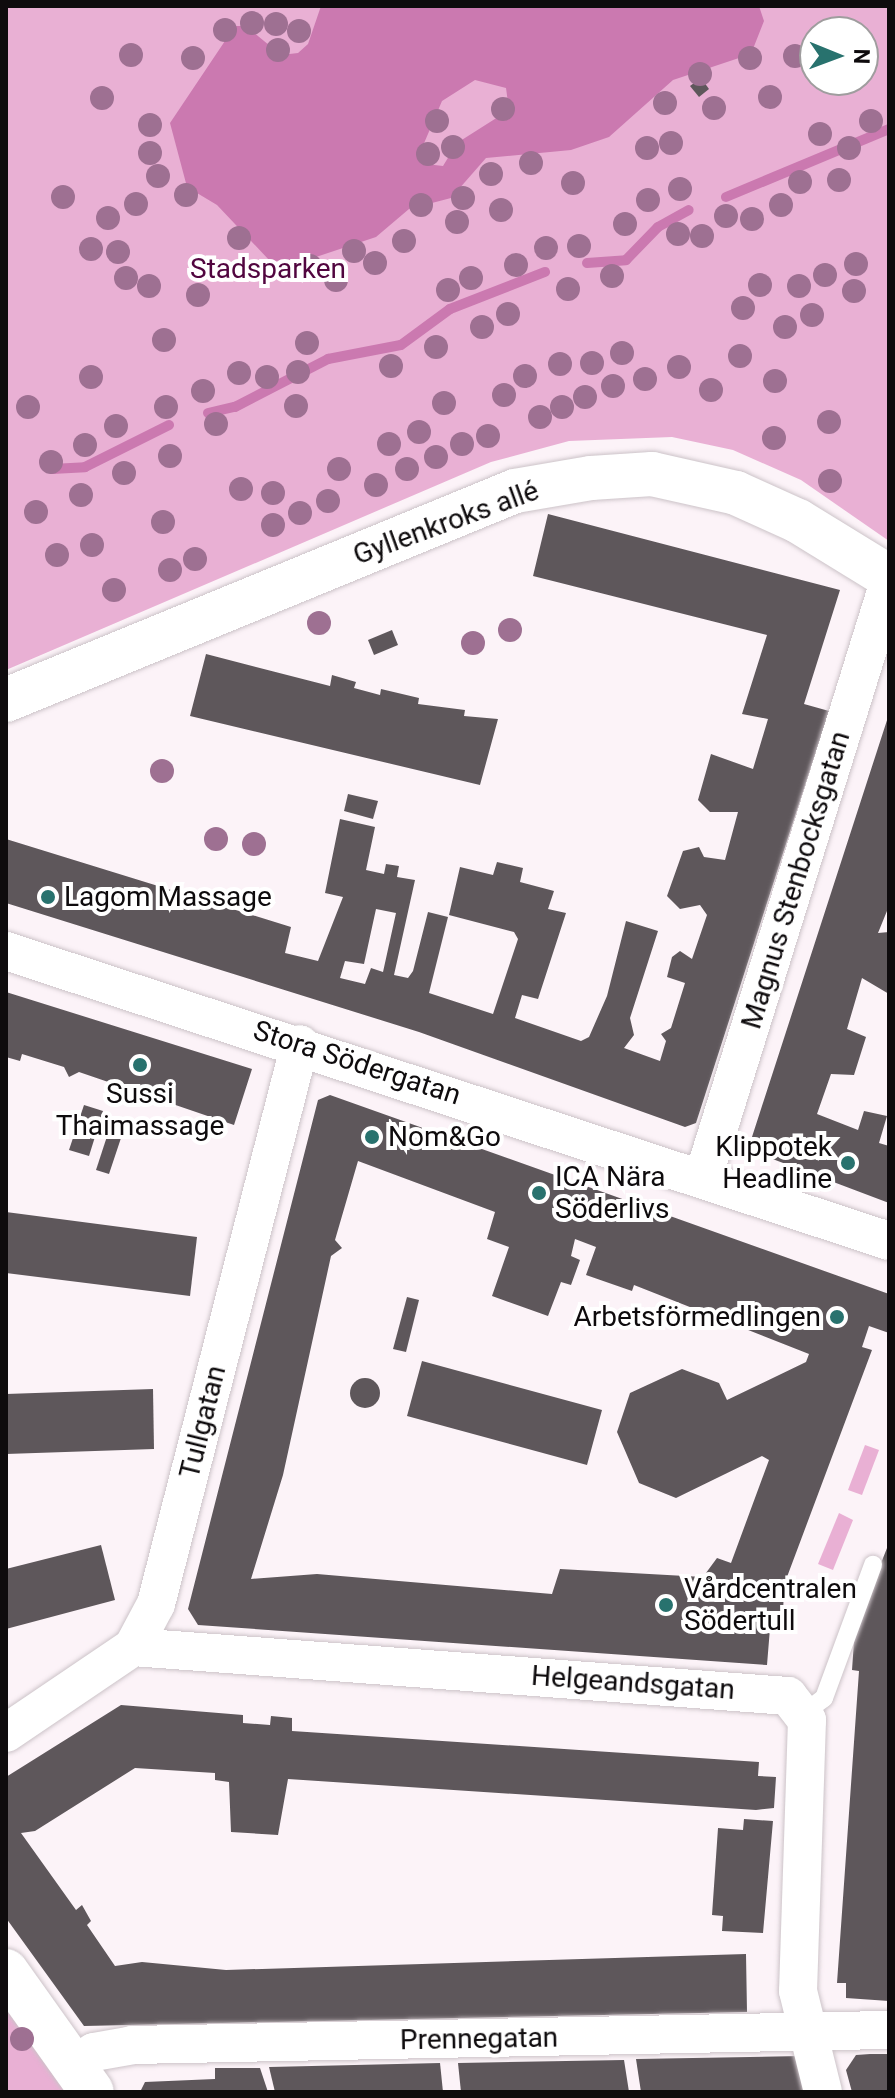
<!DOCTYPE html>
<html>
<head>
<meta charset="utf-8">
<style>
  body { margin:0 }
  #map { position:relative; width:895px; height:2098px; overflow:hidden; background:#fcf3f8; font-family:Roboto,sans-serif }
  div>[style] { position:absolute }
  .green>* { inset:0; background:#e9b0d4 }
  .water>* { inset:0; background:#cb79b0 }
  .stream>* { height:10px; margin:-5px; padding:0 5px; transform-origin:5px; border-radius:5px; background:#cb79b0 }
  .building>* { inset:0; background:#5e575b }
  .round { border-radius:50% }
  .roads { filter:drop-shadow(0 0 2px #ccc3c8) drop-shadow(0 0 2px #ccc3c8) }
  .service>* { height:18px; margin:-9px; padding:0 9px; transform-origin:9px; border-radius:9px; background:#fff }
  .minor>* { height:38px; margin:-19px; padding:0 19px; transform-origin:19px; border-radius:19px; background:#fff }
  .tertiary>* { height:44px; margin:-22px; padding:0 22px; transform-origin:22px; border-radius:22px; background:#fff }
  .trees>* { width:24px; height:24px; margin:-12px; border-radius:50%; background:#9e7092 }
  .dots>* { width:22px; height:22px; translate:-50% -50%; box-sizing:border-box; border:4px solid #fff; border-radius:50% }
  span { translate:-50% -50%; white-space:nowrap; text-align:center; line-height:1.15; -webkit-text-stroke:8px #fff; paint-order:stroke }
  .park-label { font-size:28px; color:#51053f }
  .street-label { font-size:28px; color:#0e0b0d }
  .poi-label { font-size:28px; color:#0e0b0d }
  .left { translate:0 -50%; text-align:left }
  .right { translate:-100% -50%; text-align:right }
  .frame { position:absolute; inset:0; border:8px solid #0e0b0d; pointer-events:none }
  .north { position:absolute; left:799px; top:16px; width:80px; height:80px; box-sizing:border-box; background:#fff; border:2px solid #9f9d9e; border-radius:50%; rotate:91deg; font-size:22px; font-weight:700; line-height:32px; text-align:center; color:#0e0b0d }
  .north::after { content:''; display:block; margin:auto; width:28px; height:36px; background:#28726e; clip-path:polygon(50% 0,100% 100%,50% 72%,0 100%) }
</style>
</head>
<body>
<div id="map">
  <div class="green">
    <i style="clip-path:polygon(evenodd,6px 6px,889px 6px,889px 541px,801px 480px,733px 450px,672px 437px,569px 441px,491px 462px,6px 670px,6px 6px,815px 32px,863px 32px,863px 80px,815px 80px,815px 32px)"></i>
    <i style="clip-path:polygon(865px 1445px,879px 1450px,862px 1495px,848px 1490px)"></i>
    <i style="clip-path:polygon(839px 1513px,853px 1520px,833px 1570px,818px 1564px)"></i>
    <i style="clip-path:polygon(6px 1971px,92px 2092px,6px 2092px)"></i>
  </div>
  <div class="water">
    <i style="clip-path:polygon(evenodd,321px 6px,759px 6px,764px 21px,751px 54px,673px 80px,609px 137px,571px 150px,486px 158px,451px 198px,409px 209px,376px 237px,307px 260px,270px 261px,217px 205px,187px 187px,170px 123px,235px 26px,246px 26px,281px 55px,298px 53px,308px 44px,321px 6px,475px 80px,506px 88px,509px 110px,457px 143px,443px 166px,426px 164px,422px 148px,442px 101px,475px 80px)"></i>
  </div>
  <div class="stream">
    <i style="left:726px;top:197px;width:177px;rotate:-22.6deg"></i>
    <i style="left:587px;top:263px;width:39px;rotate:-4deg"></i>
    <i style="left:626px;top:260px;width:46px;rotate:-45.9deg"></i>
    <i style="left:658px;top:227px;width:35px;rotate:-29deg"></i>
    <i style="left:208px;top:413px;width:28px;rotate:-13deg"></i>
    <i style="left:235px;top:407px;width:105px;rotate:-27.3deg"></i>
    <i style="left:328px;top:359px;width:74px;rotate:-10.9deg"></i>
    <i style="left:401px;top:345px;width:61px;rotate:-36.3deg"></i>
    <i style="left:450px;top:309px;width:102px;rotate:-21.3deg"></i>
    <i style="left:52px;top:469px;width:33px;rotate:-3deg"></i>
    <i style="left:85px;top:467px;width:94px;rotate:-26.6deg"></i>
  </div>
  <div class="building">
    <i style="clip-path:polygon(701px 78px,709px 89px,699px 97px,690px 86px)"></i>
    <i style="clip-path:polygon(evenodd,548px 514px,840px 590px,804px 704px,829px 711px,696px 1123px,685px 1127px,419px 1032px,6px 903px,6px 839px,291px 927px,285px 953px,318px 961px,343px 897px,325px 893px,340px 819px,375px 827px,366px 870px,384px 874px,386px 864px,399px 866px,397px 877px,415px 880px,394px 975px,408px 978px,413px 971px,428px 912px,448px 917px,429px 993px,493px 1014px,518px 939px,514px 932px,449px 915px,460px 867px,493px 875px,497px 862px,523px 868px,520px 882px,554px 891px,548px 909px,566px 913px,538px 999px,522px 995px,515px 1018px,581px 1041px,589px 1037px,607px 996px,626px 921px,658px 931px,630px 1018px,634px 1035px,624px 1048px,660px 1061px,666px 1041px,661px 1034px,671px 1028px,685px 983px,667px 977px,672px 957px,680px 951px,692px 959px,707px 915px,700px 905px,680px 909px,667px 896px,683px 851px,699px 847px,704px 857px,725px 860px,738px 812px,710px 812px,698px 800px,711px 754px,753px 769px,768px 719px,742px 714px,767px 635px,533px 576px,548px 514px,376px 909px,396px 913px,383px 972px,371px 968px,365px 984px,340px 978px,345px 961px,364px 964px,376px 909px)"></i>
    <i style="clip-path:polygon(392px 630px,398px 645px,374px 655px,368px 640px)"></i>
    <i style="clip-path:polygon(206px 654px,330px 686px,332px 675px,356px 682px,354px 688px,380px 695px,381px 689px,419px 698px,418px 704px,465px 710px,464px 716px,498px 719px,480px 785px,190px 716px)"></i>
    <i style="clip-path:polygon(889px 714px,889px 906px,878px 933px,889px 932px,889px 994px,862px 978px,847px 1029px,866px 1037px,854px 1075px,831px 1074px,817px 1114px,858px 1130px,864px 1111px,887px 1116px,879px 1143px,889px 1146px,889px 1203px,757px 1153px,751px 1140px)"></i>
    <i style="clip-path:polygon(348px 794px,378px 801px,373px 819px,344px 811px)"></i>
    <i style="clip-path:polygon(6px 992px,252px 1069px,234px 1125px,79px 1072px,69px 1077px,64px 1067px,22px 1054px,20px 1061px,6px 1057px)"></i>
    <i style="clip-path:polygon(evenodd,330px 1095px,889px 1294px,889px 1333px,869px 1326px,862px 1347px,872px 1350px,784px 1585px,783px 1616px,771px 1616px,767px 1665px,198px 1625px,188px 1609px,318px 1100px,330px 1095px,358px 1161px,495px 1212px,487px 1239px,509px 1247px,492px 1296px,548px 1316px,561px 1282px,571px 1285px,580px 1260px,571px 1256px,575px 1239px,596px 1247px,586px 1275px,632px 1291px,634px 1285px,809px 1354px,806px 1362px,727px 1400px,719px 1383px,682px 1369px,630px 1393px,617px 1432px,639px 1483px,676px 1498px,762px 1456px,769px 1460px,731px 1563px,717px 1558px,703px 1577px,560px 1569px,552px 1594px,317px 1574px,251px 1579px,283px 1475px,331px 1256px,342px 1248px,335px 1240px,358px 1161px)"></i>
    <i style="clip-path:polygon(84px 1105px,103px 1111px,89px 1156px,69px 1150px)"></i>
    <i style="clip-path:polygon(112px 1121px,125px 1126px,109px 1174px,96px 1170px)"></i>
    <i style="clip-path:polygon(6px 1212px,197px 1237px,190px 1296px,6px 1273px)"></i>
    <i style="clip-path:polygon(407px 1297px,419px 1300px,406px 1352px,393px 1349px)"></i>
    <i style="clip-path:polygon(422px 1361px,602px 1410px,587px 1465px,407px 1416px)"></i>
    <i class="round" style="left:350px;top:1378px;width:30px;height:30px"></i>
    <i style="clip-path:polygon(153px 1389px,154px 1449px,6px 1454px,6px 1394px)"></i>
    <i style="clip-path:polygon(889px 1543px,889px 2001px,846px 1998px,846px 1983px,837px 1983px,859px 1671px,852px 1670px,856px 1611px,862px 1611px)"></i>
    <i style="clip-path:polygon(101px 1545px,115px 1600px,6px 1629px,6px 1569px)"></i>
    <i style="clip-path:polygon(121px 1705px,243px 1715px,243px 1723px,270px 1725px,271px 1716px,292px 1718px,292px 1731px,759px 1762px,758px 1776px,776px 1777px,774px 1808px,756px 1810px,288px 1779px,278px 1835px,231px 1832px,229px 1782px,215px 1780px,215px 1773px,135px 1768px,35px 1831px,21px 1833px,76px 1910px,82px 1905px,91px 1921px,87px 1925px,115px 1966px,142px 1962px,226px 1970px,746px 1954px,747px 2012px,84px 2026px,6px 1918px,6px 1777px)"></i>
    <i style="clip-path:polygon(744px 1819px,773px 1821px,763px 1933px,722px 1931px,723px 1916px,712px 1915px,718px 1828px,743px 1830px)"></i>
    <i style="clip-path:polygon(870px 2054px,889px 2054px,889px 2092px,852px 2092px,846px 2070px,856px 2055px)"></i>
    <i style="clip-path:polygon(801px 2056px,817px 2092px,641px 2092px,636px 2059px)"></i>
    <i style="clip-path:polygon(624px 2060px,629px 2092px,461px 2092px,458px 2063px)"></i>
    <i style="clip-path:polygon(440px 2063px,443px 2092px,275px 2092px,269px 2067px)"></i>
    <i style="clip-path:polygon(215px 2068px,260px 2068px,268px 2092px,140px 2092px,145px 2082px,215px 2079px)"></i>
  </div>
  <div class="roads">
    <div class="service">
      <i style="left:804px;top:1713px;width:25px;rotate:-37deg"></i>
      <i style="left:824px;top:1698px;width:142px;rotate:-69.8deg"></i>
    </div>
    <div class="minor">
      <i style="left:6px;top:951px;width:929px;rotate:18.18deg"></i>
      <i style="left:703px;top:1178px;width:624px;rotate:-72.67deg"></i>
      <i style="left:133px;top:1647px;width:657px;rotate:4.28deg"></i>
      <i style="left:788px;top:1696px;width:31px;rotate:52deg"></i>
      <i style="left:807px;top:1720px;width:271px;rotate:91.9deg"></i>
      <i style="left:798px;top:1991px;width:104px;rotate:76.1deg"></i>
      <i style="left:6px;top:1733px;width:153px;rotate:-34.1deg"></i>
      <i style="left:133px;top:1647px;width:49px;rotate:-61.9deg"></i>
      <i style="left:156px;top:1604px;width:578px;rotate:-75.58deg"></i>
      <i style="left:73px;top:2066px;width:25px;rotate:-34deg"></i>
      <i style="left:94px;top:2052px;width:39px;rotate:-10deg"></i>
      <i style="left:132px;top:2045px;width:757px;rotate:-1.14deg"></i>
    </div>
    <div class="tertiary">
      <i style="left:6px;top:700px;width:550px;rotate:-22.32deg"></i>
      <i style="left:515px;top:491px;width:77px;rotate:-9.7deg"></i>
      <i style="left:591px;top:478px;width:61px;rotate:-3.8deg"></i>
      <i style="left:652px;top:474px;width:86px;rotate:12.7deg"></i>
      <i style="left:736px;top:493px;width:68px;rotate:24.3deg"></i>
      <i style="left:798px;top:521px;width:107px;rotate:31.6deg"></i>
      <i style="left:6px;top:1971px;width:148px;rotate:54.6deg"></i>
    </div>
  </div>
  <div class="trees">
    <i style="left:252px;top:23px"></i>
    <i style="left:276px;top:24px"></i>
    <i style="left:225px;top:30px"></i>
    <i style="left:299px;top:31px"></i>
    <i style="left:278px;top:50px"></i>
    <i style="left:131px;top:55px"></i>
    <i style="left:795px;top:56px"></i>
    <i style="left:193px;top:58px"></i>
    <i style="left:750px;top:58px"></i>
    <i style="left:700px;top:74px"></i>
    <i style="left:770px;top:97px"></i>
    <i style="left:102px;top:98px"></i>
    <i style="left:665px;top:103px"></i>
    <i style="left:714px;top:108px"></i>
    <i style="left:503px;top:109px"></i>
    <i style="left:437px;top:121px"></i>
    <i style="left:871px;top:121px"></i>
    <i style="left:150px;top:125px"></i>
    <i style="left:820px;top:134px"></i>
    <i style="left:671px;top:143px"></i>
    <i style="left:453px;top:147px"></i>
    <i style="left:647px;top:148px"></i>
    <i style="left:849px;top:148px"></i>
    <i style="left:150px;top:153px"></i>
    <i style="left:428px;top:154px"></i>
    <i style="left:531px;top:163px"></i>
    <i style="left:491px;top:174px"></i>
    <i style="left:158px;top:176px"></i>
    <i style="left:839px;top:180px"></i>
    <i style="left:800px;top:182px"></i>
    <i style="left:573px;top:183px"></i>
    <i style="left:680px;top:189px"></i>
    <i style="left:186px;top:195px"></i>
    <i style="left:63px;top:197px"></i>
    <i style="left:463px;top:198px"></i>
    <i style="left:648px;top:200px"></i>
    <i style="left:136px;top:204px"></i>
    <i style="left:421px;top:205px"></i>
    <i style="left:781px;top:205px"></i>
    <i style="left:501px;top:210px"></i>
    <i style="left:726px;top:216px"></i>
    <i style="left:108px;top:218px"></i>
    <i style="left:752px;top:219px"></i>
    <i style="left:457px;top:222px"></i>
    <i style="left:625px;top:224px"></i>
    <i style="left:678px;top:234px"></i>
    <i style="left:702px;top:236px"></i>
    <i style="left:239px;top:238px"></i>
    <i style="left:404px;top:241px"></i>
    <i style="left:579px;top:246px"></i>
    <i style="left:546px;top:248px"></i>
    <i style="left:91px;top:249px"></i>
    <i style="left:354px;top:251px"></i>
    <i style="left:118px;top:252px"></i>
    <i style="left:375px;top:263px"></i>
    <i style="left:856px;top:264px"></i>
    <i style="left:516px;top:265px"></i>
    <i style="left:310px;top:266px"></i>
    <i style="left:825px;top:275px"></i>
    <i style="left:612px;top:276px"></i>
    <i style="left:126px;top:278px"></i>
    <i style="left:471px;top:278px"></i>
    <i style="left:336px;top:280px"></i>
    <i style="left:760px;top:285px"></i>
    <i style="left:149px;top:286px"></i>
    <i style="left:799px;top:286px"></i>
    <i style="left:568px;top:289px"></i>
    <i style="left:448px;top:290px"></i>
    <i style="left:854px;top:291px"></i>
    <i style="left:198px;top:295px"></i>
    <i style="left:743px;top:308px"></i>
    <i style="left:508px;top:314px"></i>
    <i style="left:812px;top:315px"></i>
    <i style="left:482px;top:327px"></i>
    <i style="left:785px;top:327px"></i>
    <i style="left:164px;top:340px"></i>
    <i style="left:307px;top:343px"></i>
    <i style="left:436px;top:347px"></i>
    <i style="left:622px;top:353px"></i>
    <i style="left:740px;top:356px"></i>
    <i style="left:592px;top:363px"></i>
    <i style="left:560px;top:364px"></i>
    <i style="left:391px;top:366px"></i>
    <i style="left:679px;top:367px"></i>
    <i style="left:298px;top:372px"></i>
    <i style="left:239px;top:373px"></i>
    <i style="left:525px;top:376px"></i>
    <i style="left:91px;top:377px"></i>
    <i style="left:267px;top:377px"></i>
    <i style="left:645px;top:379px"></i>
    <i style="left:775px;top:381px"></i>
    <i style="left:613px;top:386px"></i>
    <i style="left:711px;top:390px"></i>
    <i style="left:203px;top:391px"></i>
    <i style="left:504px;top:395px"></i>
    <i style="left:585px;top:397px"></i>
    <i style="left:444px;top:403px"></i>
    <i style="left:296px;top:406px"></i>
    <i style="left:28px;top:407px"></i>
    <i style="left:166px;top:407px"></i>
    <i style="left:562px;top:407px"></i>
    <i style="left:540px;top:417px"></i>
    <i style="left:829px;top:422px"></i>
    <i style="left:216px;top:424px"></i>
    <i style="left:116px;top:426px"></i>
    <i style="left:419px;top:432px"></i>
    <i style="left:488px;top:436px"></i>
    <i style="left:774px;top:438px"></i>
    <i style="left:389px;top:444px"></i>
    <i style="left:462px;top:444px"></i>
    <i style="left:85px;top:445px"></i>
    <i style="left:170px;top:456px"></i>
    <i style="left:436px;top:457px"></i>
    <i style="left:51px;top:462px"></i>
    <i style="left:339px;top:469px"></i>
    <i style="left:407px;top:469px"></i>
    <i style="left:124px;top:473px"></i>
    <i style="left:830px;top:481px"></i>
    <i style="left:376px;top:485px"></i>
    <i style="left:241px;top:489px"></i>
    <i style="left:273px;top:493px"></i>
    <i style="left:81px;top:495px"></i>
    <i style="left:328px;top:501px"></i>
    <i style="left:36px;top:512px"></i>
    <i style="left:300px;top:513px"></i>
    <i style="left:163px;top:522px"></i>
    <i style="left:273px;top:525px"></i>
    <i style="left:92px;top:545px"></i>
    <i style="left:57px;top:555px"></i>
    <i style="left:195px;top:559px"></i>
    <i style="left:170px;top:570px"></i>
    <i style="left:114px;top:590px"></i>
    <i style="left:319px;top:623px"></i>
    <i style="left:510px;top:630px"></i>
    <i style="left:473px;top:643px"></i>
    <i style="left:162px;top:771px"></i>
    <i style="left:216px;top:839px"></i>
    <i style="left:254px;top:844px"></i>
    <i style="left:22px;top:2039px"></i>
  </div>
  <div class="dots">
    <i style="left:48px;top:897px;background:#28726e"></i>
    <i style="left:140px;top:1065px;background:#28726e"></i>
    <i style="left:372px;top:1137px;background:#28726e"></i>
    <i style="left:848px;top:1163px;background:#28726e"></i>
    <i style="left:539px;top:1193px;background:#28726e"></i>
    <i style="left:837px;top:1317px;background:#28726e"></i>
    <i style="left:666px;top:1605px;background:#28726e"></i>
  </div>
  <div class="park-label">
    <span style="left:268px;top:269px">Stadsparken</span>
  </div>
  <div class="street-label">
    <span style="left:446px;top:523px;rotate:-20deg">Gyllenkroks allé</span>
    <span style="left:796px;top:880px;rotate:-73deg">Magnus Stenbocksgatan</span>
    <span style="left:357px;top:1063px;rotate:18deg">Stora Södergatan</span>
    <span style="left:203px;top:1422px;rotate:-76deg">Tullgatan</span>
    <span style="left:633px;top:1683px;rotate:4deg">Helgeandsgatan</span>
    <span style="left:479px;top:2039px;rotate:-1deg">Prennegatan</span>
  </div>
  <div class="poi-label">
    <span class="left" style="left:64px;top:897px">Lagom Massage</span>
    <span style="left:140px;top:1110px">Sussi<br>Thaimassage</span>
    <span class="left" style="left:388px;top:1137px">Nom&amp;Go</span>
    <span class="right" style="left:832px;top:1163px">Klippotek<br>Headline</span>
    <span class="left" style="left:555px;top:1193px">ICA Nära<br>Söderlivs</span>
    <span class="right" style="left:821px;top:1317px">Arbetsförmedlingen</span>
    <span class="left" style="left:684px;top:1605px">Vårdcentralen<br>Södertull</span>
  </div>
  <div class="frame"></div>
  <div class="north">N</div>
</div>
</body>
</html>
